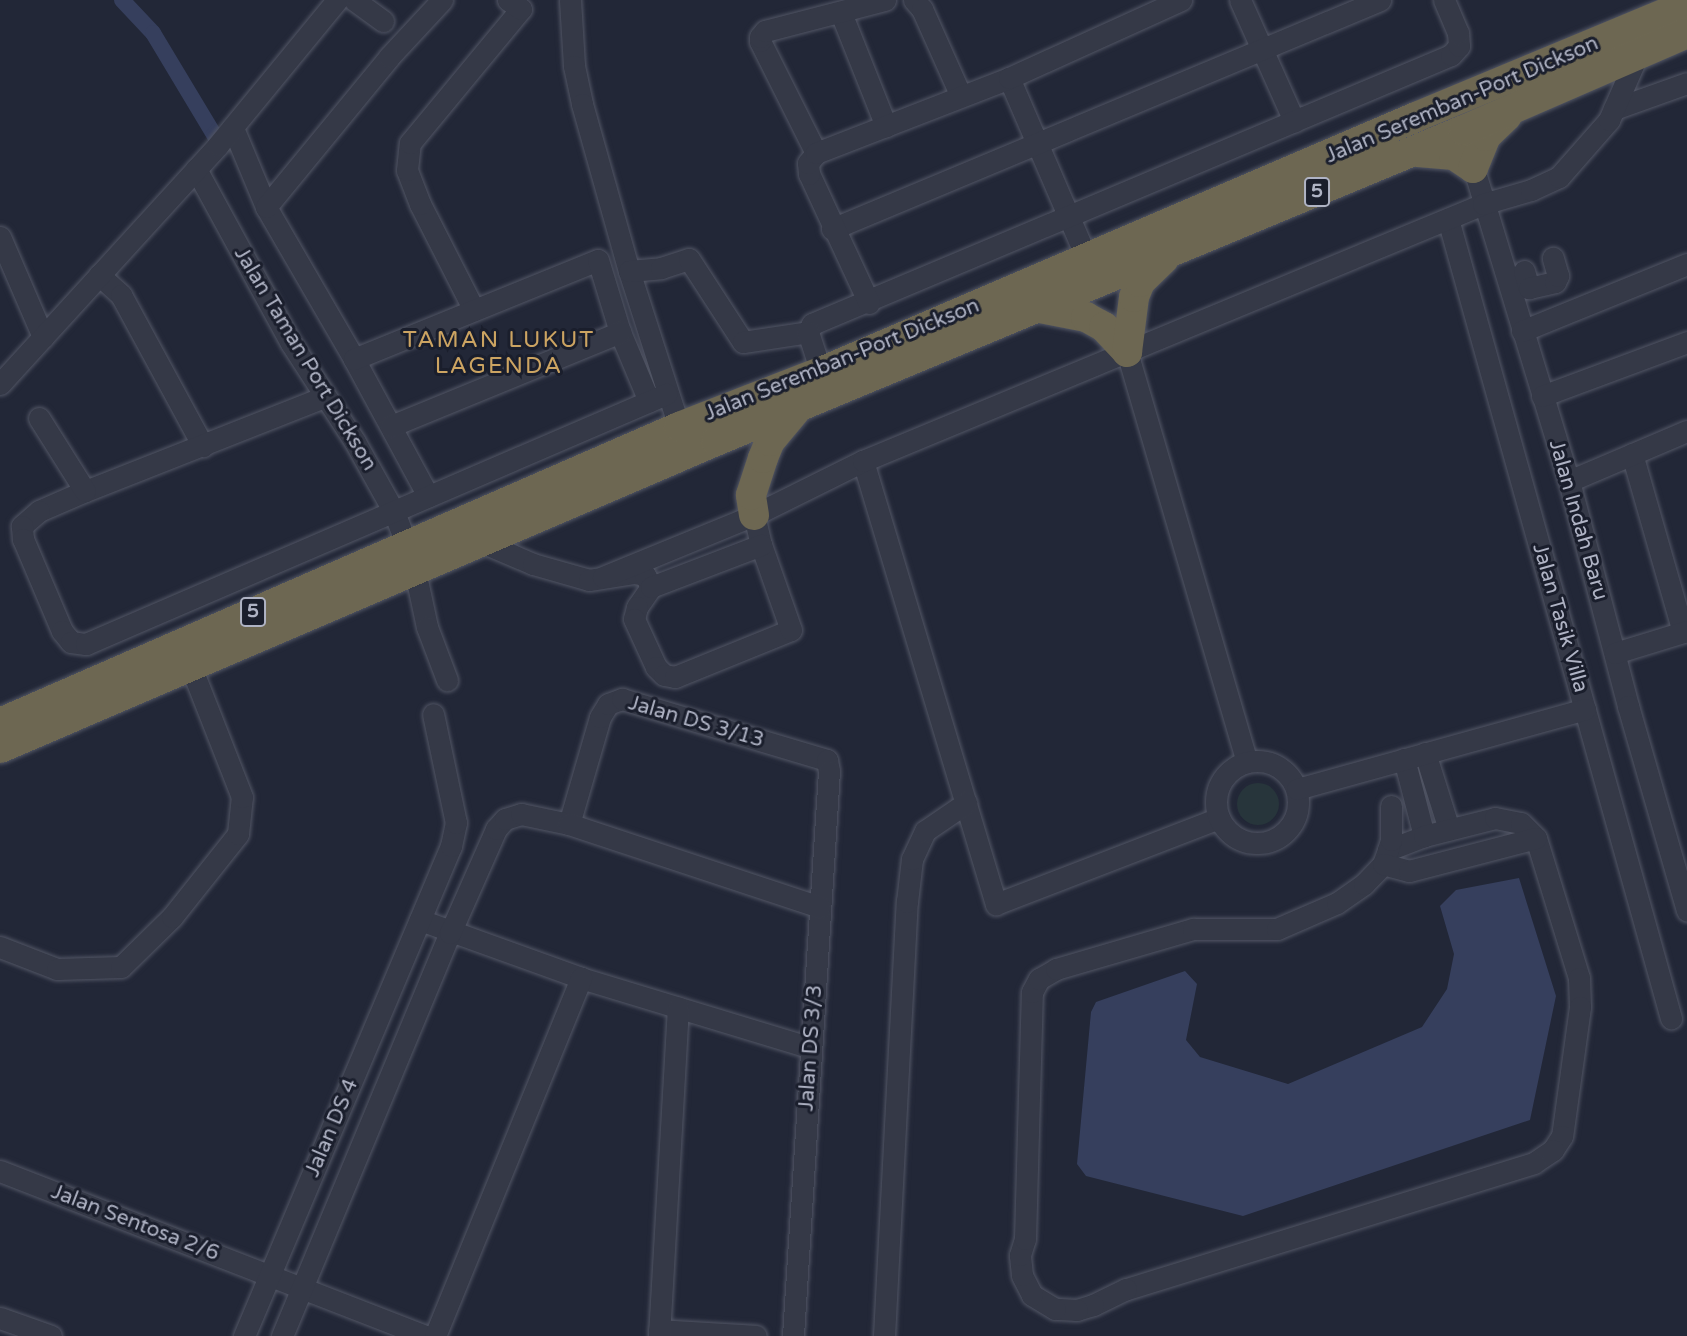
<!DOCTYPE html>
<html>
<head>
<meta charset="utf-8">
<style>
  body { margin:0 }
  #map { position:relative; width:1687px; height:1336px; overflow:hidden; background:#222737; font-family:"Varela Round",sans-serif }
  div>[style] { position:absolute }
  .green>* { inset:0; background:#27353b }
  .round { border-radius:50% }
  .water>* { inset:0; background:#363f5d }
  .canal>* { height:16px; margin:-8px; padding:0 8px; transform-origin:8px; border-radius:8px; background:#363f5d }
  .roads { filter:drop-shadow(0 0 2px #525665) drop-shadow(0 0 2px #525665) }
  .minor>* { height:21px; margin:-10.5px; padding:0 10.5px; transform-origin:10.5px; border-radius:10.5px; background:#353947 }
  .minor>.ring { margin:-10.5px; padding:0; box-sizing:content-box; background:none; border:21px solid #353947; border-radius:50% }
  .highway>* { height:30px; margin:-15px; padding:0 15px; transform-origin:15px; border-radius:15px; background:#6d6752 }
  span { translate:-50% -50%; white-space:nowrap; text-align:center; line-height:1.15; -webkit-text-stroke:6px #1a1e2c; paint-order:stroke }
  .shield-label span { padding:2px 5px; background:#1a1e2c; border:2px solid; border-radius:5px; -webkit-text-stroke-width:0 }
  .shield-label { font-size:19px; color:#afb3c4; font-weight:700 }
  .street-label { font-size:21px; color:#afb3c4 }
  .neighbourhood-label { font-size:23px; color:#cca462; letter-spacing:2px }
</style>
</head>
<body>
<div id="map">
  <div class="green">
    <i class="round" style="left:1237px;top:783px;width:42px;height:42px"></i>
  </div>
  <div class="water">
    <i style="clip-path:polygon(1519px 878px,1556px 996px,1530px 1120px,1243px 1216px,1086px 1176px,1077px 1164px,1091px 1012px,1096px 1002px,1185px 971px,1197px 984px,1186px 1040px,1200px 1057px,1288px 1084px,1422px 1027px,1447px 989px,1454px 954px,1440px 906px,1456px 890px)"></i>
  </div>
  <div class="canal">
    <i style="left:122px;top:0;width:45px;rotate:46.8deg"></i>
    <i style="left:153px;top:33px;width:122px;rotate:59deg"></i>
  </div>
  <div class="roads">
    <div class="minor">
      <i style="left:354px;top:0;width:36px;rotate:36deg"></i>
      <i style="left:570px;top:0;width:66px;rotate:86.5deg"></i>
      <i style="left:574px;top:66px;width:39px;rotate:78deg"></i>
      <i style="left:582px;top:104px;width:173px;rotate:74.3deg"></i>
      <i style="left:629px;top:271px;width:164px;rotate:72.2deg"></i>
      <i style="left:914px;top:0;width:12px;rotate:48deg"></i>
      <i style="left:922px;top:9px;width:95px;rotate:65.9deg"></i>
      <i style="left:1240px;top:0;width:133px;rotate:65.9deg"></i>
      <i style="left:841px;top:13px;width:122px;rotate:68.3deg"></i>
      <i style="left:1009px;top:78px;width:197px;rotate:66.7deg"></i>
      <i style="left:1614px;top:109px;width:77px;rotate:-19.6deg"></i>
      <i style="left:233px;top:128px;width:86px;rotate:67.3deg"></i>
      <i style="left:266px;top:207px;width:176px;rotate:59.9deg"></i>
      <i style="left:354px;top:359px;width:156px;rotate:61.6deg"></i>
      <i style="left:816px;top:153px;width:125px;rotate:-116.6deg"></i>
      <i style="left:760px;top:41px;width:4px;rotate:-90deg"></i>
      <i style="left:760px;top:37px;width:8px;rotate:-50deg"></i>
      <i style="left:765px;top:31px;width:124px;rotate:-14.5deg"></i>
      <i style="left:1470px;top:156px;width:340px;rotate:73.1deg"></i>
      <i style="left:1569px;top:481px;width:233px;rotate:75.3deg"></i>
      <i style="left:1628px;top:706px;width:213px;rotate:73.9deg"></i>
      <i style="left:196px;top:169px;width:198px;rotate:61.4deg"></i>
      <i style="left:291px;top:343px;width:118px;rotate:57.1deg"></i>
      <i style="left:355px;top:442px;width:80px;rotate:60.9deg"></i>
      <i style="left:394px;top:512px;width:36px;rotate:69deg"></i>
      <i style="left:266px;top:207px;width:194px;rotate:-50.6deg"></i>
      <i style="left:389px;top:57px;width:78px;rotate:-47.1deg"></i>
      <i style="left:1448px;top:219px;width:830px;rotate:74.41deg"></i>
      <i style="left:832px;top:229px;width:594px;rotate:-22.68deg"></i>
      <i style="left:0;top:237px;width:109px;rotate:66.7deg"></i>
      <i style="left:629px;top:271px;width:32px;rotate:-5deg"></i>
      <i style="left:661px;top:268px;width:29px;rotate:-18deg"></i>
      <i style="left:689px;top:259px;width:99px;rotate:57deg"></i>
      <i style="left:743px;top:342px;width:66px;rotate:-8.7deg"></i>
      <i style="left:808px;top:332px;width:9px;rotate:-63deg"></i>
      <i style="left:812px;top:324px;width:693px;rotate:-22.83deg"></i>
      <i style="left:1451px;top:55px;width:12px;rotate:-48deg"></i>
      <i style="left:1459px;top:46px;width:13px;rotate:-94deg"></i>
      <i style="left:1458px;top:33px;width:36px;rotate:-113deg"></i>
      <i style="left:1524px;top:271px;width:18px;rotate:74deg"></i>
      <i style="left:1529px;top:288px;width:27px;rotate:-13deg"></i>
      <i style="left:1555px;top:282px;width:7px;rotate:-63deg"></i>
      <i style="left:1558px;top:276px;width:19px;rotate:-106deg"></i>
      <i style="left:99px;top:275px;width:30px;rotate:42deg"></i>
      <i style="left:121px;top:295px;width:172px;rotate:61.5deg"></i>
      <i style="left:869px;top:303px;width:142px;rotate:-114.9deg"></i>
      <i style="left:809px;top:174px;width:11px;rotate:-95deg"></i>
      <i style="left:808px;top:163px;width:13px;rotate:-51deg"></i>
      <i style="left:816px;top:153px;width:207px;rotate:-21.2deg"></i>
      <i style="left:1009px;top:78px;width:189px;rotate:-24.4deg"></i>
      <i style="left:474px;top:310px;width:119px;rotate:-117deg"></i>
      <i style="left:420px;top:204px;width:36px;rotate:-111deg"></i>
      <i style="left:407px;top:170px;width:27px;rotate:-84deg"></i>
      <i style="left:410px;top:143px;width:174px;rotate:-50.4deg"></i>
      <i style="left:521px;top:9px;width:16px;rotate:-145deg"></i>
      <i style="left:1522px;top:331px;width:178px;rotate:-22.1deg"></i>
      <i style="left:808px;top:332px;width:42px;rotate:72deg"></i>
      <i style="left:1127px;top:352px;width:427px;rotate:73.7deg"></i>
      <i style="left:354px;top:359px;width:263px;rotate:-22.1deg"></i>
      <i style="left:598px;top:260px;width:75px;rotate:73deg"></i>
      <i style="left:620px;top:332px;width:75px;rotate:67.2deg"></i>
      <i style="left:0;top:384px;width:323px;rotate:-47.6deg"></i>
      <i style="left:218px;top:145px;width:188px;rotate:-50.6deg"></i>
      <i style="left:1542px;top:396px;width:155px;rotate:-20.4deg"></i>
      <i style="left:324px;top:397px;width:257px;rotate:158.5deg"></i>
      <i style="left:85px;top:491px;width:50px;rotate:156.5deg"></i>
      <i style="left:39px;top:511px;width:23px;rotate:139deg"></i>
      <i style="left:22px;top:526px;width:13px;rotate:86deg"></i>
      <i style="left:23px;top:539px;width:100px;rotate:67deg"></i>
      <i style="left:62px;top:631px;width:14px;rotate:51deg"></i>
      <i style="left:71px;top:642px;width:15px;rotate:8deg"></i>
      <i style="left:86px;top:644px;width:632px;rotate:-23.32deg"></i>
      <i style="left:39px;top:418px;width:86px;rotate:57.8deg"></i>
      <i style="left:391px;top:426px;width:248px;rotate:-22.3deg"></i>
      <i style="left:1632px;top:454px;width:185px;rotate:74deg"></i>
      <i style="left:863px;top:461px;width:463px;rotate:73.3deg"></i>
      <i style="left:996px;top:904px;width:239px;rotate:-21.1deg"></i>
      <i style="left:1569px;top:481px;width:128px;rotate:-23deg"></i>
      <i style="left:484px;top:543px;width:53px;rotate:23.2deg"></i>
      <i style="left:533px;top:564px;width:58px;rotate:15.9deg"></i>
      <i style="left:589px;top:580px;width:46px;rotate:-8.8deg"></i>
      <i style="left:634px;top:573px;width:11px;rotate:10deg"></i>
      <i style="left:645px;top:575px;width:13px;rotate:63deg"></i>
      <i style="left:651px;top:587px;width:24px;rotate:125deg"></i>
      <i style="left:637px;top:607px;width:12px;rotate:104deg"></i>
      <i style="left:634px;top:619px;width:53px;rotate:65.4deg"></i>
      <i style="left:656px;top:667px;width:11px;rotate:45deg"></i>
      <i style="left:664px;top:675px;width:11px;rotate:10deg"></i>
      <i style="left:675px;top:677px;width:125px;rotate:-22.1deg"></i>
      <i style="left:791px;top:630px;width:90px;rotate:-109.4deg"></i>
      <i style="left:761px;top:545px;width:31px;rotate:-103deg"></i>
      <i style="left:415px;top:571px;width:57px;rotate:77.9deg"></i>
      <i style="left:427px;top:627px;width:57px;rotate:69.3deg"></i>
      <i style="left:603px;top:577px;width:163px;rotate:-22.3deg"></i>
      <i style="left:754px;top:515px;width:122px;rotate:-26.4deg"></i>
      <i style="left:863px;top:461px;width:671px;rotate:-22.51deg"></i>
      <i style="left:1483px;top:204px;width:50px;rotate:-16.3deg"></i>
      <i style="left:1531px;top:190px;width:31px;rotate:-25deg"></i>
      <i style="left:1559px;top:177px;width:76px;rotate:-48.7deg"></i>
      <i style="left:1609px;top:120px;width:72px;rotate:-66.3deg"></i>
      <i style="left:651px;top:587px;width:118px;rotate:-20.9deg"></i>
      <i style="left:1615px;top:653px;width:75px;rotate:-17deg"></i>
      <i style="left:1425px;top:753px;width:80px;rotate:72.5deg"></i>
      <i style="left:1404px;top:759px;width:80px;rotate:75.4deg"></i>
      <i class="ring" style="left:1216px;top:761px;width:61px;height:61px"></i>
      <i style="left:1297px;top:789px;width:299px;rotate:-15.5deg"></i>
      <i style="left:569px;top:824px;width:111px;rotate:-73.8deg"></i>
      <i style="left:600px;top:717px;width:15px;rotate:-58deg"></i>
      <i style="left:608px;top:704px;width:15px;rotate:-20deg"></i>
      <i style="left:622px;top:699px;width:214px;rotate:16.6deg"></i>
      <i style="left:827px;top:760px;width:11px;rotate:80deg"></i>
      <i style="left:829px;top:771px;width:566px;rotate:93.65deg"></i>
      <i style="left:1388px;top:850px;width:39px;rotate:-21deg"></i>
      <i style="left:1424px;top:836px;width:73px;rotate:-14.2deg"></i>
      <i style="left:1495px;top:818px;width:26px;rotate:11deg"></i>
      <i style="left:1521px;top:823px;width:21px;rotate:45deg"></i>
      <i style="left:1536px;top:838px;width:146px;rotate:72.9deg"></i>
      <i style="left:1579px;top:978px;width:29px;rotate:88deg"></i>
      <i style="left:1580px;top:1007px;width:130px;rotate:97.9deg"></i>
      <i style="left:1562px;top:1136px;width:17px;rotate:123deg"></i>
      <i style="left:1553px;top:1150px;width:23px;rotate:146deg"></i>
      <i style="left:1534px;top:1163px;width:427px;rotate:162.8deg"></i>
      <i style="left:1126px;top:1289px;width:37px;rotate:154deg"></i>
      <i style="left:1093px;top:1305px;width:17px;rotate:163deg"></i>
      <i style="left:1077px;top:1310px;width:22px;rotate:-177deg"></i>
      <i style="left:1055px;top:1309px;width:27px;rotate:-149deg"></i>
      <i style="left:1032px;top:1295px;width:22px;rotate:-117deg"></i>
      <i style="left:1022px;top:1275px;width:20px;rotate:-96deg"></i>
      <i style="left:1020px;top:1255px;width:17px;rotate:-73deg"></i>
      <i style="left:1025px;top:1239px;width:247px;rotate:-88.4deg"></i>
      <i style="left:1032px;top:992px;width:15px;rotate:-62deg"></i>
      <i style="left:1039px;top:979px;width:20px;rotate:-30deg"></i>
      <i style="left:1056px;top:969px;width:143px;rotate:-16.3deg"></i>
      <i style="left:1193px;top:929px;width:84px"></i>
      <i style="left:1277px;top:929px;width:65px;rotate:-23.4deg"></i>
      <i style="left:1337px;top:903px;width:33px;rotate:-35deg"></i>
      <i style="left:1364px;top:884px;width:28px;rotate:-46deg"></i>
      <i style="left:1383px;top:864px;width:15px;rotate:-70deg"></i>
      <i style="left:1388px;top:850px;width:10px;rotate:-73deg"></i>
      <i style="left:1391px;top:840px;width:34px;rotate:-90deg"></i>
      <i style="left:1383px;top:864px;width:27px;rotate:15deg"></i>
      <i style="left:1409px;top:871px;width:131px;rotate:-14.6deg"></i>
      <i style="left:420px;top:920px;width:171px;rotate:19.8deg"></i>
      <i style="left:581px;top:978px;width:240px;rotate:16.9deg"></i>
      <i style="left:0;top:947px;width:61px;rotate:21.1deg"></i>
      <i style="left:57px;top:969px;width:64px;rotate:-1.8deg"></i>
      <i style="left:121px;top:967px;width:71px;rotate:-44.4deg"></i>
      <i style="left:172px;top:917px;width:106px;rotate:-51.5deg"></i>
      <i style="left:238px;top:834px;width:37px;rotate:-84deg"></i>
      <i style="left:242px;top:797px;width:143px;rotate:-111.4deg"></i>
      <i style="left:0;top:1171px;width:457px;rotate:21.2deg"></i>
      <i style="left:0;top:1318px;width:54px;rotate:19.4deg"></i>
      <i style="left:659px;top:1330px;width:97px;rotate:3.5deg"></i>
      <i style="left:244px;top:1336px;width:532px;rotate:-67.1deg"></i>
      <i style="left:451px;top:846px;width:24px;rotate:-78deg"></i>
      <i style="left:456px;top:823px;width:111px;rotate:-101.9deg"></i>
      <i style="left:282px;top:1336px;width:437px;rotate:-67.4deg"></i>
      <i style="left:450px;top:933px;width:114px;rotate:-66.1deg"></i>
      <i style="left:496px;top:829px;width:13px;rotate:-48deg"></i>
      <i style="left:505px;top:819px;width:17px;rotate:-17deg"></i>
      <i style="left:521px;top:814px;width:49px;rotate:11.8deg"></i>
      <i style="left:569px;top:824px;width:264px;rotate:18.3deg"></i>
      <i style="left:435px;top:1336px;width:387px;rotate:-67.8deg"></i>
      <i style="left:659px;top:1336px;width:329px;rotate:-86.7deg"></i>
      <i style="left:884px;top:1336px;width:435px;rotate:-87deg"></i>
      <i style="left:907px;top:902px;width:43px;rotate:-83.4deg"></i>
      <i style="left:912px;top:859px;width:31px;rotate:-65deg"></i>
      <i style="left:925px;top:831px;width:50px;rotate:-34.3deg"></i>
    </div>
    <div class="highway">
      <i style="left:1418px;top:152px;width:36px;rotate:5deg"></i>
      <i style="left:1454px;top:155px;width:23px;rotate:34deg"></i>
      <i style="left:1473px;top:168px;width:35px;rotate:-68deg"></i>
      <i style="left:1486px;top:136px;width:29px;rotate:-44deg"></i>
      <i style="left:1040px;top:308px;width:47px;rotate:11.1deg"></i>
      <i style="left:1086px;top:317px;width:21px;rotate:29deg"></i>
      <i style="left:1104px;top:327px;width:34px;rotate:47deg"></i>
      <i style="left:1127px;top:352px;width:55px;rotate:-82.7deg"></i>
      <i style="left:1134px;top:297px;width:16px;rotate:-68deg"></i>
      <i style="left:1140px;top:282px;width:33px;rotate:-44deg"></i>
      <i style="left:754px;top:515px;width:20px;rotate:-99deg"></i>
      <i style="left:751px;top:495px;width:39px;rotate:-72deg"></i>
      <i style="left:763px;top:458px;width:18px;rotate:-68deg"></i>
      <i style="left:770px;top:441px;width:39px;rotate:-50deg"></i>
      <i style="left:0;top:723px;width:741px;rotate:-23.55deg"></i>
      <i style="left:679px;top:427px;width:152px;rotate:-21.2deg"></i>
      <i style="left:821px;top:372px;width:647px;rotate:-23.2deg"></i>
      <i style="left:1416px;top:117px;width:294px;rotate:-22.6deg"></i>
      <i style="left:0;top:748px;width:779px;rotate:-23.21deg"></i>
      <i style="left:716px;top:441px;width:810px;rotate:-22.58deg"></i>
      <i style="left:1464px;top:130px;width:243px;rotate:-23.5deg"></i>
    </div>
  </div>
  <div class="shield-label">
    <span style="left:1317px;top:192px">5</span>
    <span style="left:253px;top:612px">5</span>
  </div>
  <div class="street-label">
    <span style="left:1462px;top:100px;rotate:-23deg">Jalan Seremban-Port Dickson</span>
    <span style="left:305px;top:359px;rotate:59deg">Jalan Taman Port Dickson</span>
    <span style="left:842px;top:360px;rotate:-22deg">Jalan Seremban-Port Dickson</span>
    <span style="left:1578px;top:520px;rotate:74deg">Jalan Indah Baru</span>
    <span style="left:1560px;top:618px;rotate:74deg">Jalan Tasik Villa</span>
    <span style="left:696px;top:722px;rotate:16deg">Jalan DS 3/13</span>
    <span style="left:811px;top:1048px;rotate:-86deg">Jalan DS 3/3</span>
    <span style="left:332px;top:1128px;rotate:-67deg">Jalan DS 4</span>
    <span style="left:135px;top:1223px;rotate:21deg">Jalan Sentosa 2/6</span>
  </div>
  <div class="neighbourhood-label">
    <span style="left:499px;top:353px">TAMAN LUKUT<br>LAGENDA</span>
  </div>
</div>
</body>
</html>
